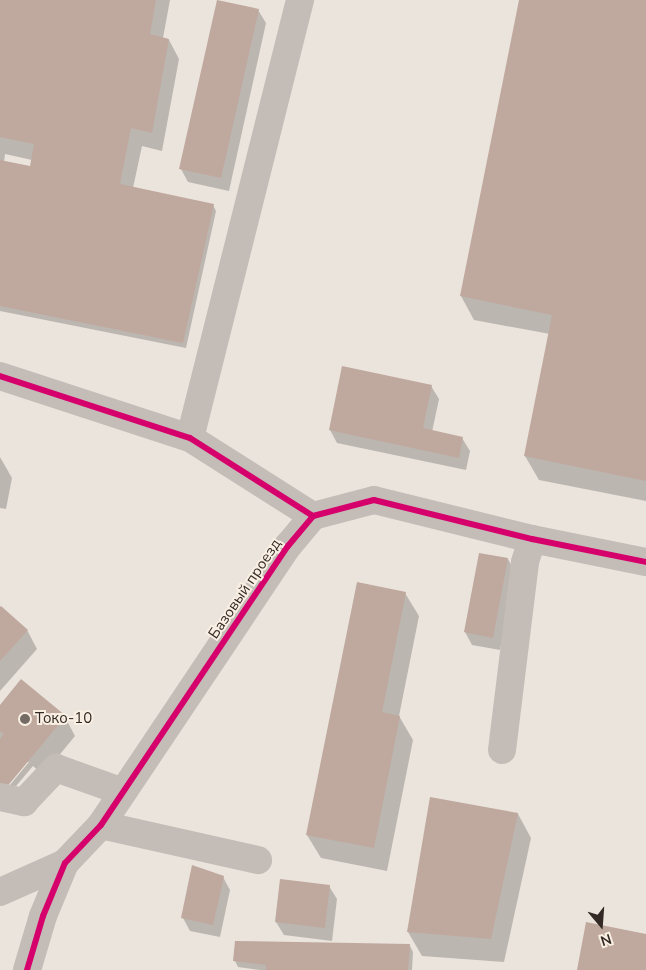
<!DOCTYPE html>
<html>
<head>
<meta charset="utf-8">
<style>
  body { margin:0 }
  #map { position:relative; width:646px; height:970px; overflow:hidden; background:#ebe4dd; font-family:"Nunito Sans",sans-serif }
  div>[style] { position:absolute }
  .shadow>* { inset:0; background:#0003 }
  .building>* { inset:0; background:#bfa89e }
  .minor>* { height:28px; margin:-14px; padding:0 14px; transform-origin:14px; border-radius:14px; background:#c4bcb6 }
  .cycleway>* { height:6px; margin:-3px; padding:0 3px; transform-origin:3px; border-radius:3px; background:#d6006c }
  .dots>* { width:14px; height:14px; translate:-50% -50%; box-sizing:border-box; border:2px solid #f9efe3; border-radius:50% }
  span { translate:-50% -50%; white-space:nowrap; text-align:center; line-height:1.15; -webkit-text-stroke:4px #f9efe3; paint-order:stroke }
  .street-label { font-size:15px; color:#342a25 }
  .poi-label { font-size:15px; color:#342a25 }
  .left { translate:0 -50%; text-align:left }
  .north { position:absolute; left:576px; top:900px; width:50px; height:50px; -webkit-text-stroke:4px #f9efe3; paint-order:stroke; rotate:162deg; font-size:14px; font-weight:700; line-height:20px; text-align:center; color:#342a25 }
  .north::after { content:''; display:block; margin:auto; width:18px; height:22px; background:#342a25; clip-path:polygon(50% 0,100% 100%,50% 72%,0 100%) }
</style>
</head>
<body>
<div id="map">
  <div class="shadow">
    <i style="clip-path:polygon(evenodd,0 0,170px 0,163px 38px,169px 40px,179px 59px,162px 151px,142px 146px,133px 188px,213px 205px,216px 211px,186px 348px,0 311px,0 0,5px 154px,32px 160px,31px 167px,4px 162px,5px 154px)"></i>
    <i style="clip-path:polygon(521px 0,646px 0,646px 501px,539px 480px,525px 456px,550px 334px,474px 320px,461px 296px)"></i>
    <i style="clip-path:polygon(258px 10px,266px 23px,229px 191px,188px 182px,181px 169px)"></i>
    <i style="clip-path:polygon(431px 386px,439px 399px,432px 432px,462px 438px,470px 451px,466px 470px,337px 443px,330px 430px)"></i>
    <i style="clip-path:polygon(0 457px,12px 478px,6px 509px,0 508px)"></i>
    <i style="clip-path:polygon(508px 559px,515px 572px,500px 650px,472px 645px,465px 632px)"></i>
    <i style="clip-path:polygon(405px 593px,419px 616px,399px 716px,413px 740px,387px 871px,321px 858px,307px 835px)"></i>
    <i style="clip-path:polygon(0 609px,27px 630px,37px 649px,0 691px)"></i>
    <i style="clip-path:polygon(0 706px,65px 717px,75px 736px,43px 775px,33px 766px,0 805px,0 797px,29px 762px,26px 762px,0 741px)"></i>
    <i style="clip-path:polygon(431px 798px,518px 814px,531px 838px,504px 962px,422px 956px,408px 932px)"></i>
    <i style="clip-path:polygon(223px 877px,230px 890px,220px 937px,190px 931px,183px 918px)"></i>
    <i style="clip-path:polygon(329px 886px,337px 899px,332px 941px,284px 935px,276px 922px)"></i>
    <i style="clip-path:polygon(410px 946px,413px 952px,412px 970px,260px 970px,238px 967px,235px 961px)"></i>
  </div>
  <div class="building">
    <i style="clip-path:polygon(0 0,156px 0,150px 34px,169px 39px,152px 133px,131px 128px,120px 184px,214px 204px,183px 343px,0 306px,0 160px,30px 166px,34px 144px,0 137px)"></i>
    <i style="clip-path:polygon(217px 0,259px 9px,221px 178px,179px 169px)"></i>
    <i style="clip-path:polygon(519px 0,646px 0,646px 481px,524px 456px,552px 315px,460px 296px)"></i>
    <i style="clip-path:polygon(342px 366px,432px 385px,423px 428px,463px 437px,459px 458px,329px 430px)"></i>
    <i style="clip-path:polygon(479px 553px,508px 558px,493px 638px,464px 632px)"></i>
    <i style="clip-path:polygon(357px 582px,406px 592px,382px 712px,400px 716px,374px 848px,306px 835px)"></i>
    <i style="clip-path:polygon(1px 606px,28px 630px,0 661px,0 607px)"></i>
    <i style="clip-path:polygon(21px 679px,66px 716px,0 795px,0 739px,4px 734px,0 731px,0 705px)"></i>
    <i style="clip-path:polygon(430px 797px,518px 813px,491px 939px,407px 932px)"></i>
    <i style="clip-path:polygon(192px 865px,224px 876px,213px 925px,181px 918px)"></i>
    <i style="clip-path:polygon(280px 879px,330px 885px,325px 928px,275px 922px)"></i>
    <i style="clip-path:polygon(586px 922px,646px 934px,646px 970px,577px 970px)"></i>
    <i style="clip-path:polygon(235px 941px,410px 944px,408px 970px,266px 970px,266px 965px,233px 961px)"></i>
  </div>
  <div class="minor">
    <i style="left:0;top:376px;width:200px;rotate:18.1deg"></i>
    <i style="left:190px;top:438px;width:146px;rotate:32.4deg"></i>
    <i style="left:190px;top:438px;width:452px;rotate:-75.9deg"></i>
    <i style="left:502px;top:750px;width:189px;rotate:-83deg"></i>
    <i style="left:525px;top:562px;width:24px;rotate:-73deg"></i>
    <i style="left:0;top:797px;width:25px;rotate:12deg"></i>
    <i style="left:24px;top:802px;width:47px;rotate:-46.7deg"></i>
    <i style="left:56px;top:768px;width:71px;rotate:19.7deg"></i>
    <i style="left:101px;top:825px;width:161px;rotate:12.6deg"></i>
    <i style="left:0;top:892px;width:71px;rotate:-24deg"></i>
    <i style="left:27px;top:970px;width:56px;rotate:-73.5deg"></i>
    <i style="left:43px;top:916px;width:57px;rotate:-67.5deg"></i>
    <i style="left:65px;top:863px;width:52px;rotate:-46.5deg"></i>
    <i style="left:101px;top:825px;width:336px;rotate:-56.2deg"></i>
    <i style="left:288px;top:546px;width:39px;rotate:-50deg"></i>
    <i style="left:313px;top:516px;width:63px;rotate:-14.7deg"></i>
    <i style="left:374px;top:500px;width:163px;rotate:13.9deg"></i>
    <i style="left:532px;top:539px;width:116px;rotate:11.4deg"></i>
  </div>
  <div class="cycleway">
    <i style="left:0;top:376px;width:200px;rotate:18.1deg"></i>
    <i style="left:190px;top:438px;width:146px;rotate:32.4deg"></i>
    <i style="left:27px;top:970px;width:56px;rotate:-73.5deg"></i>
    <i style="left:43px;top:916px;width:57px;rotate:-67.5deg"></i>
    <i style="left:65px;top:863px;width:52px;rotate:-46.5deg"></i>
    <i style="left:101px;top:825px;width:336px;rotate:-56.2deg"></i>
    <i style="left:288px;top:546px;width:39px;rotate:-50deg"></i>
    <i style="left:313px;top:516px;width:63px;rotate:-14.7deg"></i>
    <i style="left:374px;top:500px;width:163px;rotate:13.9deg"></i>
    <i style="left:532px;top:539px;width:116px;rotate:11.4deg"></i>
  </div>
  <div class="dots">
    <i style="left:25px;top:719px;background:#746b65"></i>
  </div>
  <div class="street-label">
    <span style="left:245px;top:589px;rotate:-56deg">Базовый проезд</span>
  </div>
  <div class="poi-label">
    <span class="left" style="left:35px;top:719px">Токо-10</span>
  </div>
  <div class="north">N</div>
</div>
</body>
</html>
